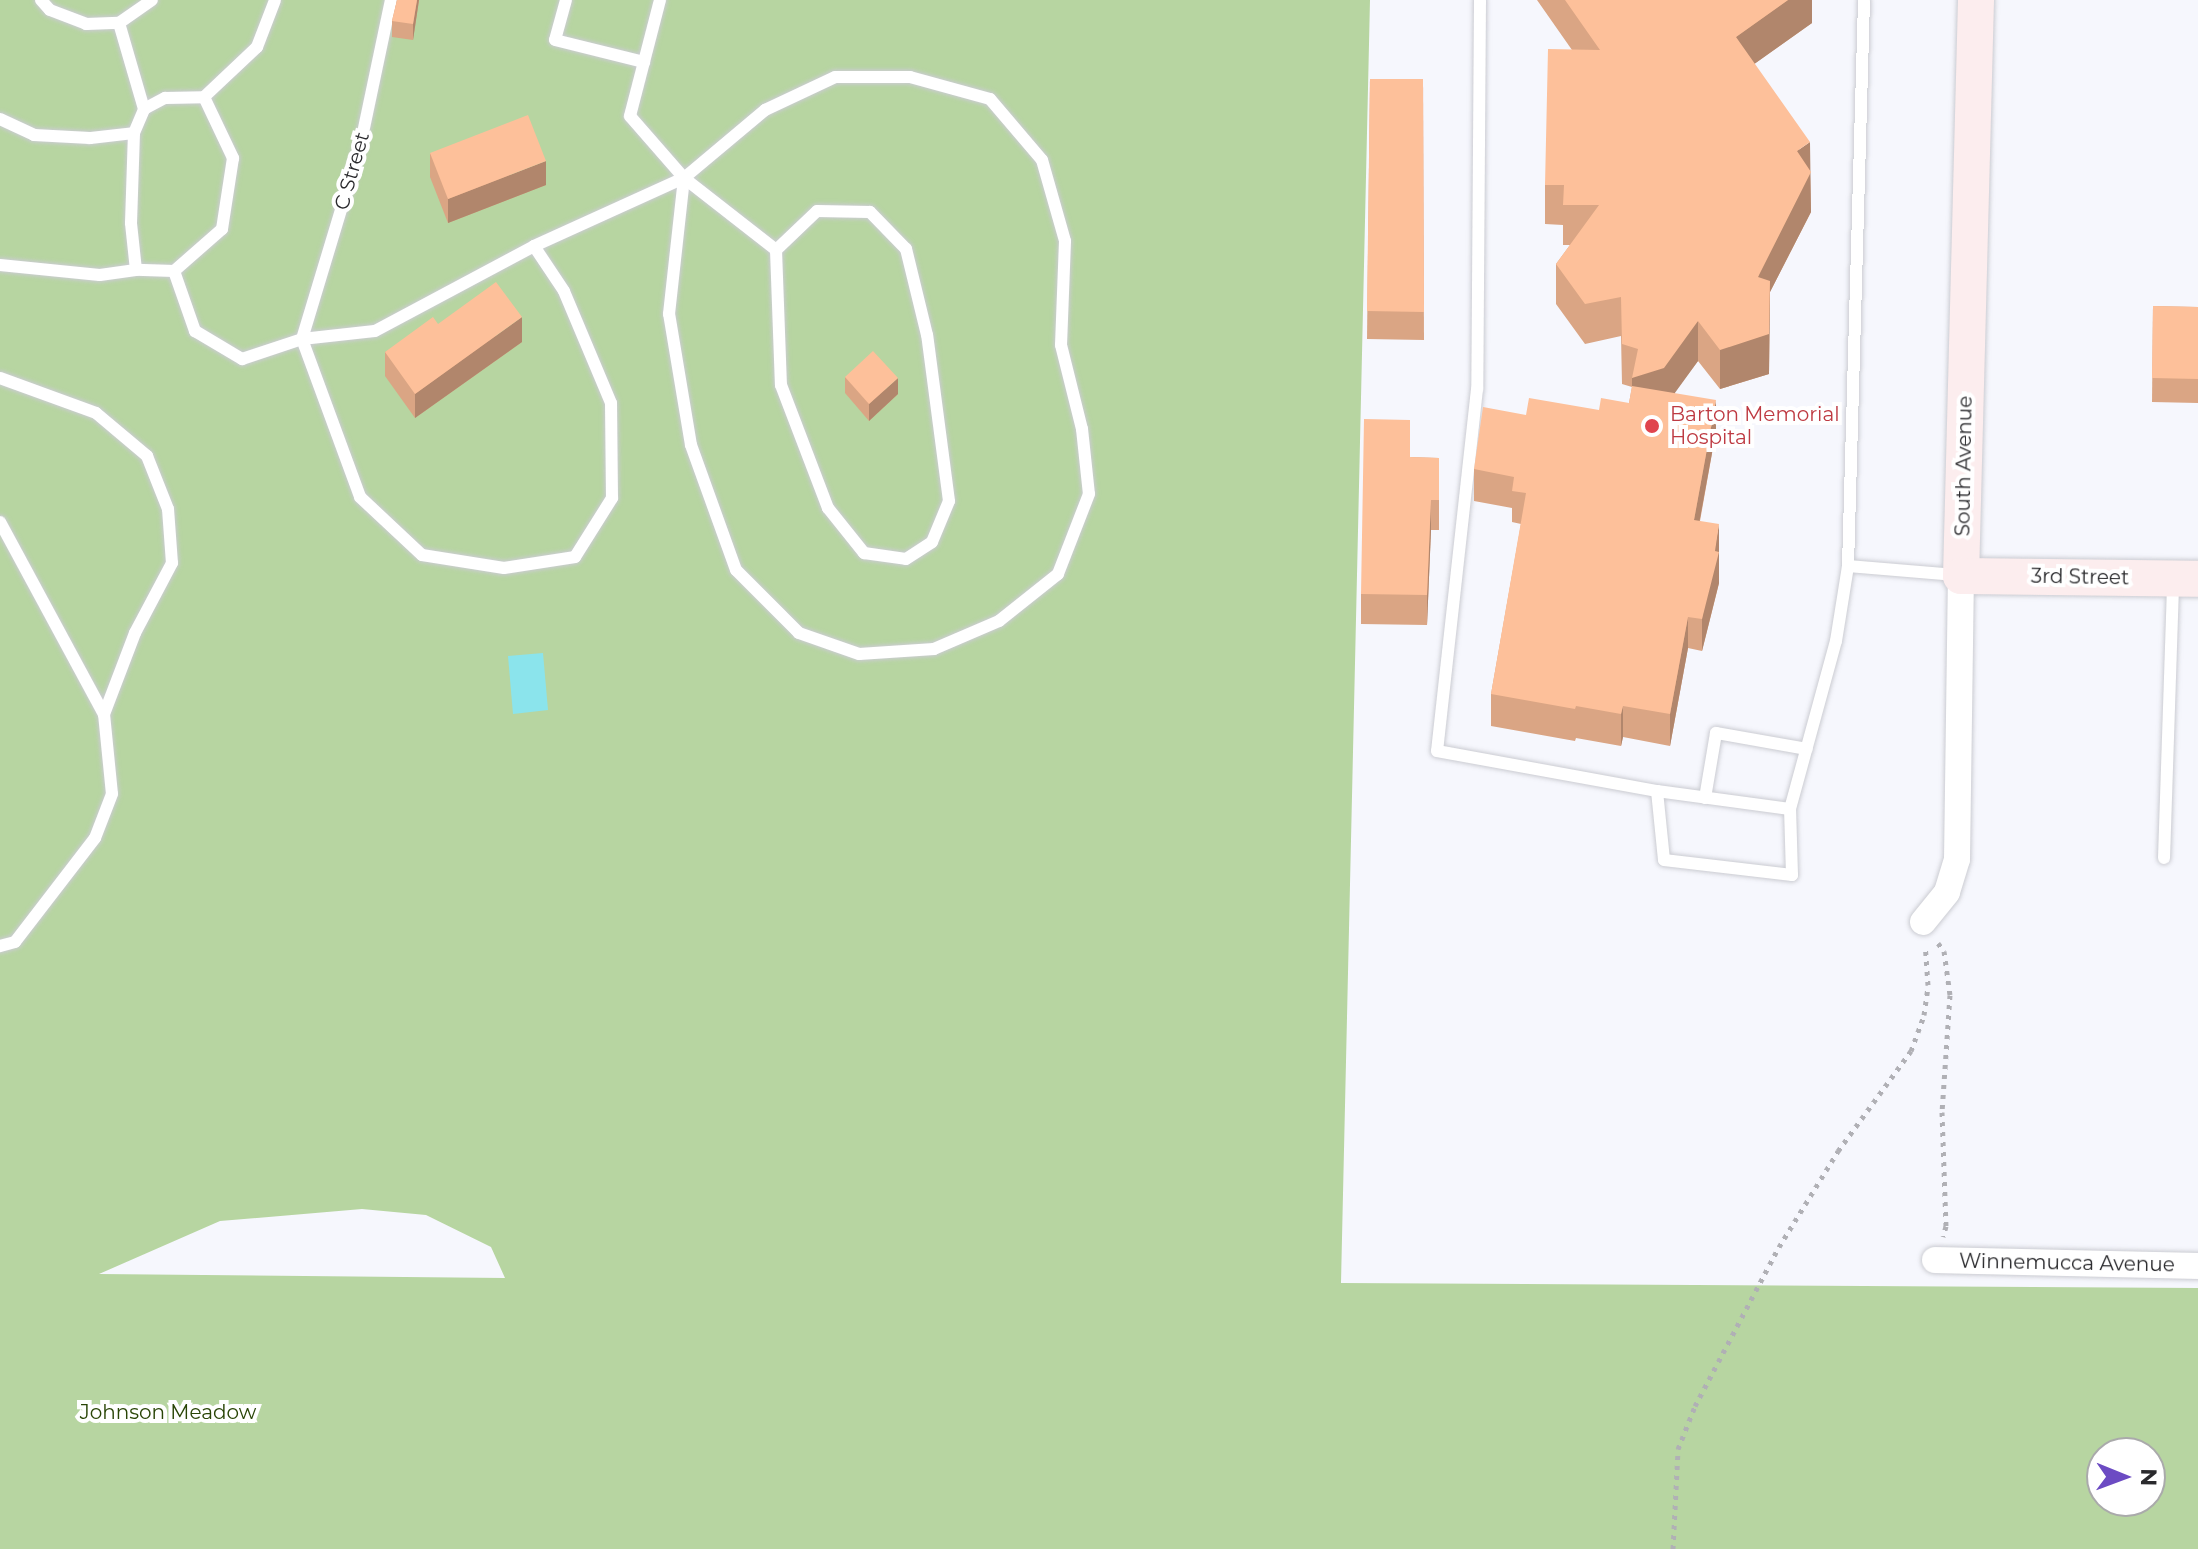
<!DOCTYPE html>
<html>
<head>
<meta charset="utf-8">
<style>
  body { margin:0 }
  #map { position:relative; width:2198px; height:1549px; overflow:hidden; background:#f6f7fd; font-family:Montserrat,sans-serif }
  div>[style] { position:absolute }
  .green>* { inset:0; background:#b7d5a1 }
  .water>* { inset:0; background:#8be4ec }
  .path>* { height:5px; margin-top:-2.5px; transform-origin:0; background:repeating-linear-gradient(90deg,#b0b0b5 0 4px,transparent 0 10px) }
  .roads { filter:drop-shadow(0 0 2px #cbccd2) drop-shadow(0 0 2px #cbccd2) }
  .lane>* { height:12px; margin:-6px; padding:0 6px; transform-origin:6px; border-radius:6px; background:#fff }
  .street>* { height:26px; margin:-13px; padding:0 13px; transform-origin:13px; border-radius:13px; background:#fff }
  .secondary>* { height:36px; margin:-18px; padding:0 18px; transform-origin:18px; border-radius:18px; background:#fcedee }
  .wall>* { inset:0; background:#daa584 }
  .shaded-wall>* { inset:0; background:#b1866c }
  .building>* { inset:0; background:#fdc09a }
  .dots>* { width:22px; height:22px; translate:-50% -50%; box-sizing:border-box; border:4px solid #fff; border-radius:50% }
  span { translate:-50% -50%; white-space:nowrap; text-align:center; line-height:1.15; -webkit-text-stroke:8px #fff; paint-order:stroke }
  .street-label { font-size:20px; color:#2a2a2d }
  .health-label { font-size:20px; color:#be3a42 }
  .left { translate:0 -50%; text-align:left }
  .park-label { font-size:20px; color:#294506 }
  .north { position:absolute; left:2086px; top:1437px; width:80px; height:80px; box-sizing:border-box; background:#fff; border:2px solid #aaaaab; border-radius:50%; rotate:91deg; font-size:22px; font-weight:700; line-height:32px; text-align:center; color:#2a2a2d }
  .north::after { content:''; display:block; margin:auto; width:28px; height:36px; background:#6c4bc3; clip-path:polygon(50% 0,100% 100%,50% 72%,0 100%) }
</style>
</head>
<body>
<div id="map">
  <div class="green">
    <i style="clip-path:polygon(evenodd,0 0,1370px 0,1341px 1283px,2198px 1288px,2198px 1549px,0 1549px,0 0,362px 1209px,426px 1215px,491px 1247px,505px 1278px,99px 1274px,220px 1221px,362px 1209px,0 0,2102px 1453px,2150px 1453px,2150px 1501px,2102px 1501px,2102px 1453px)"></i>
  </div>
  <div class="water">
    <i style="clip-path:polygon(543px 653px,548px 710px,513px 714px,508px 656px)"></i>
  </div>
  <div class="path">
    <i style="left:1938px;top:943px;width:10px;rotate:53deg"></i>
    <i style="left:1944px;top:951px;width:44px;rotate:82.2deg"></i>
    <i style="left:1950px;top:995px;width:117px;rotate:93.9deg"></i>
    <i style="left:1942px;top:1112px;width:114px;rotate:88deg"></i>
    <i style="left:1946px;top:1226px;width:11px;rotate:105deg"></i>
    <i style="left:1673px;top:1549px;width:100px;rotate:-87.1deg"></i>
    <i style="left:1678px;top:1449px;width:46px;rotate:-68.4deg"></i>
    <i style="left:1695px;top:1406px;width:180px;rotate:-62.2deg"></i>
    <i style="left:1779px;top:1247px;width:113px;rotate:-58.4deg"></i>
    <i style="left:1838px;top:1151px;width:124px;rotate:-53.9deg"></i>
    <i style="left:1911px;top:1051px;width:38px;rotate:-70deg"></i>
    <i style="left:1924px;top:1015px;width:30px;rotate:-82deg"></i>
    <i style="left:1928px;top:985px;width:39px;rotate:-94deg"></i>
  </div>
  <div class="roads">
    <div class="lane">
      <i style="left:41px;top:0;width:13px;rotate:48deg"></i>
      <i style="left:50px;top:10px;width:39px;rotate:21deg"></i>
      <i style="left:86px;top:24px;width:33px;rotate:-2deg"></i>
      <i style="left:119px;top:23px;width:40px;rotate:-34.9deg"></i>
      <i style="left:566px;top:0;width:41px;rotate:105.4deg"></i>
      <i style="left:555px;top:40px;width:92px;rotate:13.9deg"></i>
      <i style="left:1480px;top:0;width:389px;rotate:90.4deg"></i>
      <i style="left:1477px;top:389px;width:364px;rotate:96.3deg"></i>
      <i style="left:1437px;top:751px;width:224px;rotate:10.3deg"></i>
      <i style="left:1657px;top:791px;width:134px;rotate:7.7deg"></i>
      <i style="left:119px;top:23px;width:90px;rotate:73.8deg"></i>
      <i style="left:835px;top:77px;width:75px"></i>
      <i style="left:910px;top:77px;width:83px;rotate:15.4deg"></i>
      <i style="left:990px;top:99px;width:80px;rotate:49.6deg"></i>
      <i style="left:1042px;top:160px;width:84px;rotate:74.1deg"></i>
      <i style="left:1065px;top:241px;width:104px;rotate:92.2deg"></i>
      <i style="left:1061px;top:345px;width:87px;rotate:76deg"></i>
      <i style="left:1082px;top:429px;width:65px;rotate:83.9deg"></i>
      <i style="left:1089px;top:494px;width:86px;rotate:111.2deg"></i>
      <i style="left:1058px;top:574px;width:75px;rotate:141.5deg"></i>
      <i style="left:999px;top:621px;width:71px;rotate:156.7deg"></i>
      <i style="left:934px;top:649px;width:75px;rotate:176.2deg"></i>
      <i style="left:859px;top:654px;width:64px;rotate:-160.7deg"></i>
      <i style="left:799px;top:633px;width:89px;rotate:-135deg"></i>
      <i style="left:736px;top:570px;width:133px;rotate:-109.8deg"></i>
      <i style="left:691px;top:445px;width:133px;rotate:-99.5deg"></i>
      <i style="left:669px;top:314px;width:137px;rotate:-83.7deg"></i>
      <i style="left:684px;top:178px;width:106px;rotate:-40deg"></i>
      <i style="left:765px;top:110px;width:77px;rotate:-25.2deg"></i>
      <i style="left:204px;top:97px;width:68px;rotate:64.6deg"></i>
      <i style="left:233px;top:158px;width:72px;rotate:98.8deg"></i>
      <i style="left:222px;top:229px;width:64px;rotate:138.8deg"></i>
      <i style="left:174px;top:271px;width:38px;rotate:-178deg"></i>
      <i style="left:136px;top:270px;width:47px;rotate:-96.1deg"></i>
      <i style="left:131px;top:223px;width:90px;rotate:-88.1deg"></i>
      <i style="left:134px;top:133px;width:26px;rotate:-67deg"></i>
      <i style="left:144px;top:109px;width:24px;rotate:-28deg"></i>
      <i style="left:165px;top:98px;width:39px;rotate:-1deg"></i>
      <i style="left:204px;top:97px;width:73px;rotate:-43.3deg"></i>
      <i style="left:257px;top:47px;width:50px;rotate:-69deg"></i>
      <i style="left:0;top:119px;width:38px;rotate:25deg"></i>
      <i style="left:34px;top:135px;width:56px;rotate:3.1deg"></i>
      <i style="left:90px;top:138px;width:44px;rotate:-6.5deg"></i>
      <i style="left:684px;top:178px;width:117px;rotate:38deg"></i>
      <i style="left:776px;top:250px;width:135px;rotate:87.9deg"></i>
      <i style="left:781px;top:385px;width:132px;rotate:69.1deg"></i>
      <i style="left:828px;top:508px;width:58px;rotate:51.3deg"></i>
      <i style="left:864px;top:553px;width:42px;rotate:8.1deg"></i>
      <i style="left:906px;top:559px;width:31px;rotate:-33deg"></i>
      <i style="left:932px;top:542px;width:44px;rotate:-67.5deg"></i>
      <i style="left:949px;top:501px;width:167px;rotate:-97.5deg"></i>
      <i style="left:927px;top:335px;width:89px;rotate:-103.7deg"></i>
      <i style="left:906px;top:249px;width:52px;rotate:-134.2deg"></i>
      <i style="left:870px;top:212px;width:53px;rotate:-178.9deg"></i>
      <i style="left:817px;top:211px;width:57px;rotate:136.4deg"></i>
      <i style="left:0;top:265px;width:100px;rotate:5.7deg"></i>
      <i style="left:100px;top:275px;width:36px;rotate:-8deg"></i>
      <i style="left:174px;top:271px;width:64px;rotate:70.7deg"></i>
      <i style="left:195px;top:331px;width:55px;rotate:30.8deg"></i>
      <i style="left:242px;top:359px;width:63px;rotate:-18.4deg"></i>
      <i style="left:302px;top:339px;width:73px;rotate:-6.3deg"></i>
      <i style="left:375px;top:331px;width:180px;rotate:-28.1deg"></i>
      <i style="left:534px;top:246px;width:165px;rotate:-24.4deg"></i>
      <i style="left:684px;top:178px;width:82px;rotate:-131.1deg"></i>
      <i style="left:630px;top:116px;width:120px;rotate:-75.5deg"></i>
      <i style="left:302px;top:339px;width:168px;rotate:69.8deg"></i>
      <i style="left:360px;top:497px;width:85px;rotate:43.1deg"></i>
      <i style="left:422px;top:555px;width:83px;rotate:9deg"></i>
      <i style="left:504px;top:568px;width:72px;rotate:-8.8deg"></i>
      <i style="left:575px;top:557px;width:70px;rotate:-57.9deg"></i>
      <i style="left:612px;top:498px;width:95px;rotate:-90.6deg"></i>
      <i style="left:611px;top:403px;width:121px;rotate:-112.8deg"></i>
      <i style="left:564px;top:291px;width:54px;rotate:-123.7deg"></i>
      <i style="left:302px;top:339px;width:201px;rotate:-73.2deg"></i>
      <i style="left:360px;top:147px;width:150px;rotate:-78.1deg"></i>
      <i style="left:0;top:378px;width:102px;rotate:20deg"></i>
      <i style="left:96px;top:413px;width:67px;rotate:40.1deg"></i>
      <i style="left:147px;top:456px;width:57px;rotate:68.4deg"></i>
      <i style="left:168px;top:509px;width:54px;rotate:85.8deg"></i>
      <i style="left:172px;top:563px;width:79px;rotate:117.9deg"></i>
      <i style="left:135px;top:633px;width:87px;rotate:110.9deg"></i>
      <i style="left:104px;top:714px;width:80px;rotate:84.3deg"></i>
      <i style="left:112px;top:794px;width:47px;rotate:111.1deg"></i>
      <i style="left:95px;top:838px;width:131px;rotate:127.6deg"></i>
      <i style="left:15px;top:942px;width:16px;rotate:165deg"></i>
      <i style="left:0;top:522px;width:218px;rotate:61.6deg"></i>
      <i style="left:1848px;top:566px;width:108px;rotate:4.8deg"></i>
      <i style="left:1657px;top:791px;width:69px;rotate:84.2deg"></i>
      <i style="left:1664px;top:860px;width:129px;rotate:6.7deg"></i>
      <i style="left:1792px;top:875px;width:66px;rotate:-91.7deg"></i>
      <i style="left:1790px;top:809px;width:174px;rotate:-74.7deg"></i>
      <i style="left:1836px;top:641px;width:76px;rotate:-80.9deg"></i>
      <i style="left:1848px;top:566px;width:566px;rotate:-88.38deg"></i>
      <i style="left:1705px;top:798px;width:66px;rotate:-80.4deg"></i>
      <i style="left:1716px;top:733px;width:92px;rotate:10deg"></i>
      <i style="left:2164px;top:858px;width:276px;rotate:-88.1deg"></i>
    </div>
    <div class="street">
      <i style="left:1923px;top:922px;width:38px;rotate:-51deg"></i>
      <i style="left:1947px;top:892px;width:34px;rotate:-73deg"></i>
      <i style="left:1957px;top:859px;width:283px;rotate:-89.2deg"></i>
      <i style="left:1935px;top:1260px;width:263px;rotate:1.3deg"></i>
    </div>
    <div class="secondary">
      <i style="left:1976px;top:0;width:576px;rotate:91.49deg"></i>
      <i style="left:1961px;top:576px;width:237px;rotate:0.7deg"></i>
    </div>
  </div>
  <div class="wall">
    <i style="clip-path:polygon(397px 0,419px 0,413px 40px,392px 37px,392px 21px)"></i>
    <i style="clip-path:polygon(1537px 0,1812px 0,1812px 23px,1754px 64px,1810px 170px,1811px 212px,1770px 292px,1769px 374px,1720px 389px,1698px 361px,1674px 393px,1716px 431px,1700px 521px,1719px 556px,1719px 583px,1702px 651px,1688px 648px,1670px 746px,1623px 737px,1621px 746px,1576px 738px,1575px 741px,1491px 726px,1491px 694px,1521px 524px,1512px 522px,1512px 508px,1474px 501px,1474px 469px,1526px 415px,1599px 410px,1629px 403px,1632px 387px,1622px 384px,1621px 336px,1585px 344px,1556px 304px,1556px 264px,1570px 245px,1563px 245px,1563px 225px,1545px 224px,1545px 185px,1572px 50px)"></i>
    <i style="clip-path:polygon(1370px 79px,1423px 79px,1424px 340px,1367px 339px)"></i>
    <i style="clip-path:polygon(430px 153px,546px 185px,448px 223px,430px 177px)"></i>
    <i style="clip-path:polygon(2153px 306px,2198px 307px,2198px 403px,2152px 402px)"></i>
    <i style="clip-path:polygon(438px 324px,522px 342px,415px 418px,385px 376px,385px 352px)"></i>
    <i style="clip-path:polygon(845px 377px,898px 394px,869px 421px,845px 393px)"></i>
    <i style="clip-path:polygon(1410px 457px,1439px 458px,1439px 530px,1431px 530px,1427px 625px,1361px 624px,1361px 594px)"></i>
  </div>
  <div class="shaded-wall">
    <i style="clip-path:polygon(417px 0,419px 0,413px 40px,413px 24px)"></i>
    <i style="clip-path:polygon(1788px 0,1812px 0,1812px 23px,1736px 77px,1736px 37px)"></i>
    <i style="clip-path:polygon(1810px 142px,1811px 212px,1770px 292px,1769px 374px,1720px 389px,1720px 350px,1758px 277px,1797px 151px)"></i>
    <i style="clip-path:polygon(546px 161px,546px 185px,448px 223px,448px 199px)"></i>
    <i style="clip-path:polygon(522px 317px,522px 342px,415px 418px,415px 394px)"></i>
    <i style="clip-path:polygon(1698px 321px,1698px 361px,1664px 408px,1632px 418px,1632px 378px)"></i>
    <i style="clip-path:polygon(898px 378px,898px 394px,869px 421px,869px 404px)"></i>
    <i style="clip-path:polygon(1716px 400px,1716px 431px,1694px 551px,1694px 520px)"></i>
    <i style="clip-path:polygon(1431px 500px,1431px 530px,1427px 625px,1427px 595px)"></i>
    <i style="clip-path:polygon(1719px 524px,1719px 583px,1702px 651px,1702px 619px)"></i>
    <i style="clip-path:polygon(1688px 617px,1688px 648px,1670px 746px,1670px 714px)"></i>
    <i style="clip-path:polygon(1623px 706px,1623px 737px,1621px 746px,1621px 714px)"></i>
  </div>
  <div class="building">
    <i style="clip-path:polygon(397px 0,417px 0,413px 24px,392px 21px)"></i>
    <i style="clip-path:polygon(1565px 0,1788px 0,1736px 37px,1810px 142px,1797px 151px,1811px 172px,1758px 277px,1770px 281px,1769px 334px,1720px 350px,1698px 321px,1664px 368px,1632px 378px,1638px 349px,1622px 344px,1621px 297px,1585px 304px,1556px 264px,1599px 205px,1563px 205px,1564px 185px,1545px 185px,1548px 49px,1600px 50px)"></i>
    <i style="clip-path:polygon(1370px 79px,1423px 79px,1424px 312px,1367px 311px)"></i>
    <i style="clip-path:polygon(528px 115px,546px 161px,448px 199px,430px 153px)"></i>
    <i style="clip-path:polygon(496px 282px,522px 317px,415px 394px,385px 352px,433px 317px,438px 324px)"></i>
    <i style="clip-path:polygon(2153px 306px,2198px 307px,2198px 379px,2152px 378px)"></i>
    <i style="clip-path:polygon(873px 351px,898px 378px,869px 404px,845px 377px)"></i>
    <i style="clip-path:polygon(1632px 386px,1716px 400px,1694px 520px,1719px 524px,1715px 551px,1719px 552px,1702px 619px,1688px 617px,1670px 714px,1623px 706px,1621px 714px,1576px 706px,1575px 709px,1491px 694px,1526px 493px,1512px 491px,1514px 477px,1474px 469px,1483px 407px,1526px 415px,1529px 398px,1599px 410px,1601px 398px,1629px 403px)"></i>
    <i style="clip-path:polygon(1364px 419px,1410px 420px,1410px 457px,1439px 458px,1439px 500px,1431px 500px,1427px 595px,1361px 594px)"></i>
  </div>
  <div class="dots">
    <i style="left:1652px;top:426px;background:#e0444e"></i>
  </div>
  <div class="street-label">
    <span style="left:352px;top:171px;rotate:-74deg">C Street</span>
    <span style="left:1964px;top:466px;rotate:-89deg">South Avenue</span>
    <span style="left:2080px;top:577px;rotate:1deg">3rd Street</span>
    <span style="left:2067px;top:1263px;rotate:1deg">Winnemucca Avenue</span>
  </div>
  <div class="health-label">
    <span class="left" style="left:1670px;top:426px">Barton Memorial<br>Hospital</span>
  </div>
  <div class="park-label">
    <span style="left:168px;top:1412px">Johnson Meadow</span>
  </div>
  <div class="north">N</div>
</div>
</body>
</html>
